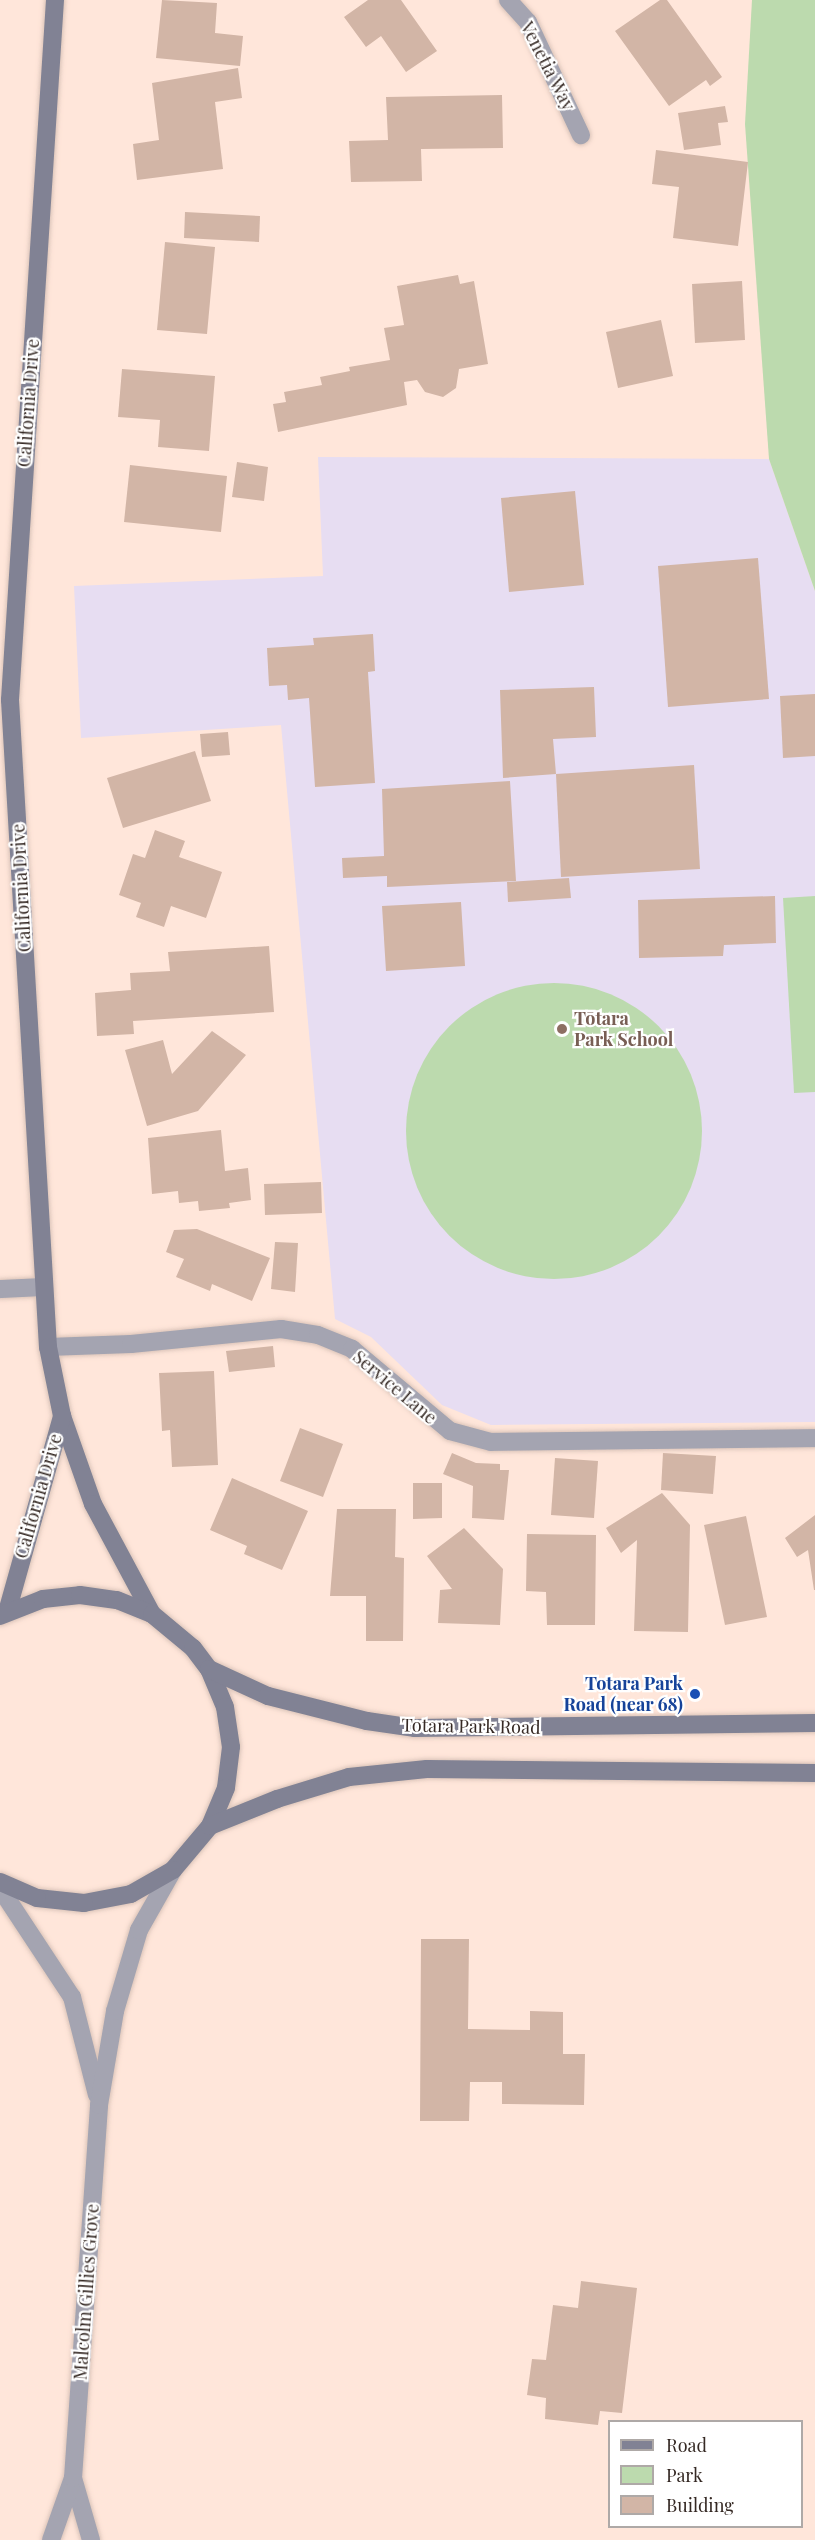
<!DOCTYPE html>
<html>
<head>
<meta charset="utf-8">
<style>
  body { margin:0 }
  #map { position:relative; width:815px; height:2540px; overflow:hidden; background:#ffe6da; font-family:"Playfair Display",serif }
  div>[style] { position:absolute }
  .education>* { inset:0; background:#e7ddf2 }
  .green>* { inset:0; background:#bcdaae }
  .round { border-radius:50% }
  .building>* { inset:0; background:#d2b5a6 }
  .roads { filter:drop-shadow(0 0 2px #dbc4b9) drop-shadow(0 0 2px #dbc4b9) }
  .lane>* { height:18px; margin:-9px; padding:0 9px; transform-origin:9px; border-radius:9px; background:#a4a4b1 }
  .street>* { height:18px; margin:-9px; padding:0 9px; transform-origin:9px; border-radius:9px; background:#a4a4b1 }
  .secondary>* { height:18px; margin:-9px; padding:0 9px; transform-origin:9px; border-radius:9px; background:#818294 }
  .dots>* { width:16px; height:16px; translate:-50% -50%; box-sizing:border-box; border:3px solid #fff; border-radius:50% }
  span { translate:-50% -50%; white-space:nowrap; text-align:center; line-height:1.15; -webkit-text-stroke:4.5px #fff; paint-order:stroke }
  .street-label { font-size:18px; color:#352924 }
  .education-label { font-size:18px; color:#785e54; font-weight:700 }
  .left { translate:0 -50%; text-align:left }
  .transit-label { font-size:18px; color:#164399; font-weight:700 }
  .right { translate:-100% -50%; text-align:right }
  .legend { position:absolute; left:608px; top:2420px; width:195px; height:108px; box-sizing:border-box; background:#fff; border:2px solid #aea9a7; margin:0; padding:8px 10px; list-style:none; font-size:18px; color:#352924 }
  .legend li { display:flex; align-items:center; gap:12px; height:30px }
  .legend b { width:30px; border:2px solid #aea9a7 }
</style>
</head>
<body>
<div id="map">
  <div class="education">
    <i style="clip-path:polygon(318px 457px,769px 459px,815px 591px,815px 1422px,491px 1425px,442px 1405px,371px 1337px,335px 1319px,281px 725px,81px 738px,74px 586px,323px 576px)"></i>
  </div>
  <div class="green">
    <i style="clip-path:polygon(752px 0,815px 0,815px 591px,769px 459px,745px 124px)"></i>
    <i style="clip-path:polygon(815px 896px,815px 1092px,794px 1093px,783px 898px)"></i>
    <i class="round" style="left:406px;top:983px;width:296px;height:296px"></i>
  </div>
  <div class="building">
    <i style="clip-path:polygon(162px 0,217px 3px,215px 33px,243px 36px,240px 66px,156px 58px)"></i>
    <i style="clip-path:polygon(368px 0,401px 0,437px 51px,406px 72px,381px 36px,366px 47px,344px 17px)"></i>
    <i style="clip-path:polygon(660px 0,667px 0,722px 77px,710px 86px,706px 80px,669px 106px,615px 31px)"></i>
    <i style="clip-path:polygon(238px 68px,242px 98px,215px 102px,223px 169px,137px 180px,133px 144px,159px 140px,152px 83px)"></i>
    <i style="clip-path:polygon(502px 95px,503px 148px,421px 149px,422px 181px,351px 182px,349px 141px,388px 140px,386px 97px)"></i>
    <i style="clip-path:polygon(725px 106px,728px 122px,718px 123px,721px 145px,684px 150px,678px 113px)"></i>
    <i style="clip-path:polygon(656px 150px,748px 162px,738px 246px,673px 238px,679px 187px,652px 184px)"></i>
    <i style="clip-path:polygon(185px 212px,260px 216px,259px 242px,184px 238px)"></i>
    <i style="clip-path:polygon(165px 242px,215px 247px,207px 334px,157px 330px)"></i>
    <i style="clip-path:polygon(458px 275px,460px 284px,474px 281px,488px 364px,459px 369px,456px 388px,443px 397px,425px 392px,417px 380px,404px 382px,407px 405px,278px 432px,273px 404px,286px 402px,284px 392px,322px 385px,320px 377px,350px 371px,349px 367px,390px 360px,384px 328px,404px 325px,397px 286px)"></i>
    <i style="clip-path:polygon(742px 281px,745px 340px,695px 343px,692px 284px)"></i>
    <i style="clip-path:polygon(661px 320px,673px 376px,618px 388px,606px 332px)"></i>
    <i style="clip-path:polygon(122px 369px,215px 376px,209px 451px,158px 447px,160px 420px,118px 417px)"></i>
    <i style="clip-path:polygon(237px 462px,268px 467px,264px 501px,232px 497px)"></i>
    <i style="clip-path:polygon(130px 465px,227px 476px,221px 532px,124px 522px)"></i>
    <i style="clip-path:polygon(575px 491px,584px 585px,509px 592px,501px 498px)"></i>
    <i style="clip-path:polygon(758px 558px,769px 699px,668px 707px,658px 566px)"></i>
    <i style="clip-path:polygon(373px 634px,375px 671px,368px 672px,375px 783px,315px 787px,309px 698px,288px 700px,287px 685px,269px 686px,267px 648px,314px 645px,313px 638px)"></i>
    <i style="clip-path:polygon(594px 687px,596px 737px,553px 739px,556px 774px,503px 778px,500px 690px)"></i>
    <i style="clip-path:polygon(815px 694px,815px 756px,783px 758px,780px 696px)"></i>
    <i style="clip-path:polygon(228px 732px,230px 755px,202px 757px,200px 734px)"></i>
    <i style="clip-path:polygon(195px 751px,211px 801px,123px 828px,107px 778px)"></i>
    <i style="clip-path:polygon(694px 765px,700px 869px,561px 877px,556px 774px)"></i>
    <i style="clip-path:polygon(510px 781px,516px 881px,387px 887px,387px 876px,343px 878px,342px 858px,384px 856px,382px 789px)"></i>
    <i style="clip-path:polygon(155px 830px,185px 841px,179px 857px,222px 872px,206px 918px,171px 906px,164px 927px,136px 917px,141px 903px,119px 895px,133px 854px,145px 858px)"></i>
    <i style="clip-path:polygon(569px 878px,571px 898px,508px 902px,507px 882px)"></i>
    <i style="clip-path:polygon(775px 896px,776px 943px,724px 945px,723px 956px,639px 958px,638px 900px)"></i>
    <i style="clip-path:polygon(461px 902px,465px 966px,386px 971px,382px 906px)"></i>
    <i style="clip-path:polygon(269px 946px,274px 1012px,133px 1021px,134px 1034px,97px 1036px,95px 993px,131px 990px,130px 973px,170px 971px,168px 952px)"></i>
    <i style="clip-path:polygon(212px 1031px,246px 1055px,198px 1111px,147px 1126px,125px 1050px,163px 1040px,172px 1074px)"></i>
    <i style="clip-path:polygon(221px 1130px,225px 1171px,248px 1168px,251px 1200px,229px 1203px,230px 1208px,199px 1211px,198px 1201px,179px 1203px,178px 1191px,152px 1194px,148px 1138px)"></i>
    <i style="clip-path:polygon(321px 1182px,322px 1213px,265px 1215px,264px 1184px)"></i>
    <i style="clip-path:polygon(197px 1229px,270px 1258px,252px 1301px,212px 1284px,210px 1291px,176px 1277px,184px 1259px,166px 1252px,174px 1230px)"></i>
    <i style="clip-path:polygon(275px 1242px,298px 1243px,295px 1292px,271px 1289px)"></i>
    <i style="clip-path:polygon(273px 1346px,275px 1367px,229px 1372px,226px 1351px)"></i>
    <i style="clip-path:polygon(214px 1371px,218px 1465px,172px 1467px,170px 1430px,162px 1431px,159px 1373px)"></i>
    <i style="clip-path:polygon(300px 1428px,343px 1444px,323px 1497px,280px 1481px)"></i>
    <i style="clip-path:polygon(452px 1453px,476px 1463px,500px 1464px,500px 1470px,509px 1470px,504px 1520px,472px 1518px,473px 1486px,443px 1474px)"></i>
    <i style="clip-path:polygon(663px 1453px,716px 1456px,713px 1494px,661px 1490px)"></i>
    <i style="clip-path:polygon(555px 1458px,598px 1461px,594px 1518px,551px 1515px)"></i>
    <i style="clip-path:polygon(232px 1478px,308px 1511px,282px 1570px,244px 1554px,247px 1546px,210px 1530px)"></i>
    <i style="clip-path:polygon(413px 1483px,442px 1483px,442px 1518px,413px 1519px)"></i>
    <i style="clip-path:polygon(662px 1493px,690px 1525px,688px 1632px,634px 1631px,637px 1540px,621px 1553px,606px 1528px)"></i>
    <i style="clip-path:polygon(337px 1509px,396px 1509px,395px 1557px,404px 1558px,403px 1641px,366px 1641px,366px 1596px,330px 1596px)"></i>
    <i style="clip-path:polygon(815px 1515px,815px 1590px,814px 1590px,808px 1550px,797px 1557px,785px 1538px)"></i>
    <i style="clip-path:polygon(746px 1516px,767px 1617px,725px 1625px,704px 1525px)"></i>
    <i style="clip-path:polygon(464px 1528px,503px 1569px,500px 1625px,438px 1623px,440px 1590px,452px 1589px,427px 1556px)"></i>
    <i style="clip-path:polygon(527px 1534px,596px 1535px,595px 1625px,547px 1625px,546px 1592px,526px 1591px)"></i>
    <i style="clip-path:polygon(421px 1939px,469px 1939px,468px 2029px,530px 2030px,530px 2011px,563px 2012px,563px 2054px,585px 2054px,584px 2105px,502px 2104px,502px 2082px,470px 2082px,469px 2121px,420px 2121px)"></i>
    <i style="clip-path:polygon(581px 2281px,637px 2288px,622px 2413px,600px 2411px,598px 2425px,545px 2419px,546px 2398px,527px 2395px,532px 2359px,546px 2360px,553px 2305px,578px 2308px)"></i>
  </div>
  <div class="roads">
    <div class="lane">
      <i style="left:48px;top:1347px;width:83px;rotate:-2.1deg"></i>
      <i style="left:131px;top:1344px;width:151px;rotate:-5.7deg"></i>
      <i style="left:281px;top:1329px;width:37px;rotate:9deg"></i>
      <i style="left:318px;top:1335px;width:37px;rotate:22deg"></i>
      <i style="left:352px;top:1349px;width:128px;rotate:39.9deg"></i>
      <i style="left:450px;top:1431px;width:42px;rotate:15deg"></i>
      <i style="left:491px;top:1442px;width:324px;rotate:-0.7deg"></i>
    </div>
    <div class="street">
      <i style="left:508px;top:0;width:30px;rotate:48deg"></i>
      <i style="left:528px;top:22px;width:125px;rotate:64.9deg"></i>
      <i style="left:0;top:1289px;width:44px;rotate:-2.6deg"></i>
      <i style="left:0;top:1888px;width:131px;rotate:56.6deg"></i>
      <i style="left:72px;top:1997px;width:101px;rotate:75.7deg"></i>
      <i style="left:73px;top:2478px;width:65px;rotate:73.8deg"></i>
      <i style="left:51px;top:2540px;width:66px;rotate:-70.5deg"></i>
      <i style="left:73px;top:2478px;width:374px;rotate:-86deg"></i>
      <i style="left:99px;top:2105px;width:95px;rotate:-80.3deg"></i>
      <i style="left:115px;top:2011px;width:84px;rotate:-73.5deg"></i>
      <i style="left:139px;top:1930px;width:69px;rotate:-60.5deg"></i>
    </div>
    <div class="secondary">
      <i style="left:55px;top:0;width:701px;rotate:93.68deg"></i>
      <i style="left:10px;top:700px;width:648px;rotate:86.64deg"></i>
      <i style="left:48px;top:1347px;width:70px;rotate:78.5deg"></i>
      <i style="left:62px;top:1416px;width:93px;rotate:70.6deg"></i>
      <i style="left:93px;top:1504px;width:125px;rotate:61.8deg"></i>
      <i style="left:7px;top:1612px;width:204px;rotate:-74.3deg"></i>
      <i style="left:0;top:1616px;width:46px;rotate:-21.6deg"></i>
      <i style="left:43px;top:1599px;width:37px;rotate:-6deg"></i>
      <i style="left:80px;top:1595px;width:37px;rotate:8deg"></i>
      <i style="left:117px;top:1600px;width:38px;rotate:22deg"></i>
      <i style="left:152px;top:1614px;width:53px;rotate:39.7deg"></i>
      <i style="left:193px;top:1648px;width:26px;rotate:53deg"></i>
      <i style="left:209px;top:1669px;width:41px;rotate:67.2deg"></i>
      <i style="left:225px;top:1707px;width:40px;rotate:81.5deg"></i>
      <i style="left:231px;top:1747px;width:41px;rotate:97deg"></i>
      <i style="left:226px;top:1788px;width:41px;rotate:112.8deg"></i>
      <i style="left:210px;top:1826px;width:57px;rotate:130.1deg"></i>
      <i style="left:173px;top:1870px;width:48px;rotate:150.3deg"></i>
      <i style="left:131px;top:1894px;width:48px;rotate:169.2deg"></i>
      <i style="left:84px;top:1903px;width:47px;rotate:-173.9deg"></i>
      <i style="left:37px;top:1898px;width:40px;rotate:-156.6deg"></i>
      <i style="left:209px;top:1669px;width:65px;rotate:24.6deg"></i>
      <i style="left:268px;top:1696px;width:102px;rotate:14.2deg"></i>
      <i style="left:367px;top:1721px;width:49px;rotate:8.3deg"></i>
      <i style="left:415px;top:1728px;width:400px;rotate:-0.7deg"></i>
      <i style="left:210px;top:1826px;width:72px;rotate:-21.9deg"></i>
      <i style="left:277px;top:1799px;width:75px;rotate:-17deg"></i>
      <i style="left:349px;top:1777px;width:78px;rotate:-5.9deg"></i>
      <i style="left:427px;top:1769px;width:388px;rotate:0.6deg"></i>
    </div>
  </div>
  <div class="dots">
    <i style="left:562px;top:1029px;background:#8d6e63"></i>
    <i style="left:695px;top:1694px;background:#1a4fb4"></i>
  </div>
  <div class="street-label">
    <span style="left:548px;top:66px;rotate:63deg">Venetia Way</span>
    <span style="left:28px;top:403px;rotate:-86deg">California Drive</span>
    <span style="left:21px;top:888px;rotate:-93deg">California Drive</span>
    <span style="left:395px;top:1387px;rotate:40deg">Service Lane</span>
    <span style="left:38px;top:1496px;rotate:-74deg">California Drive</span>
    <span style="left:471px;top:1726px;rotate:1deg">Totara Park Road</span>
    <span style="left:86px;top:2292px;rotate:-86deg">Malcolm Gillies Grove</span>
  </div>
  <div class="education-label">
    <span class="left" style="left:574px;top:1029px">Tōtara<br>Park School</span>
  </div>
  <div class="transit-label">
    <span class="right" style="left:683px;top:1694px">Totara Park<br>Road (near 68)</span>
  </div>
  <ul class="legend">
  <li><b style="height:8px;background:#818294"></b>Road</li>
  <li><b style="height:16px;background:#bcdaae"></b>Park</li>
  <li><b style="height:16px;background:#d2b5a6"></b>Building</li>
  </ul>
</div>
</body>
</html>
